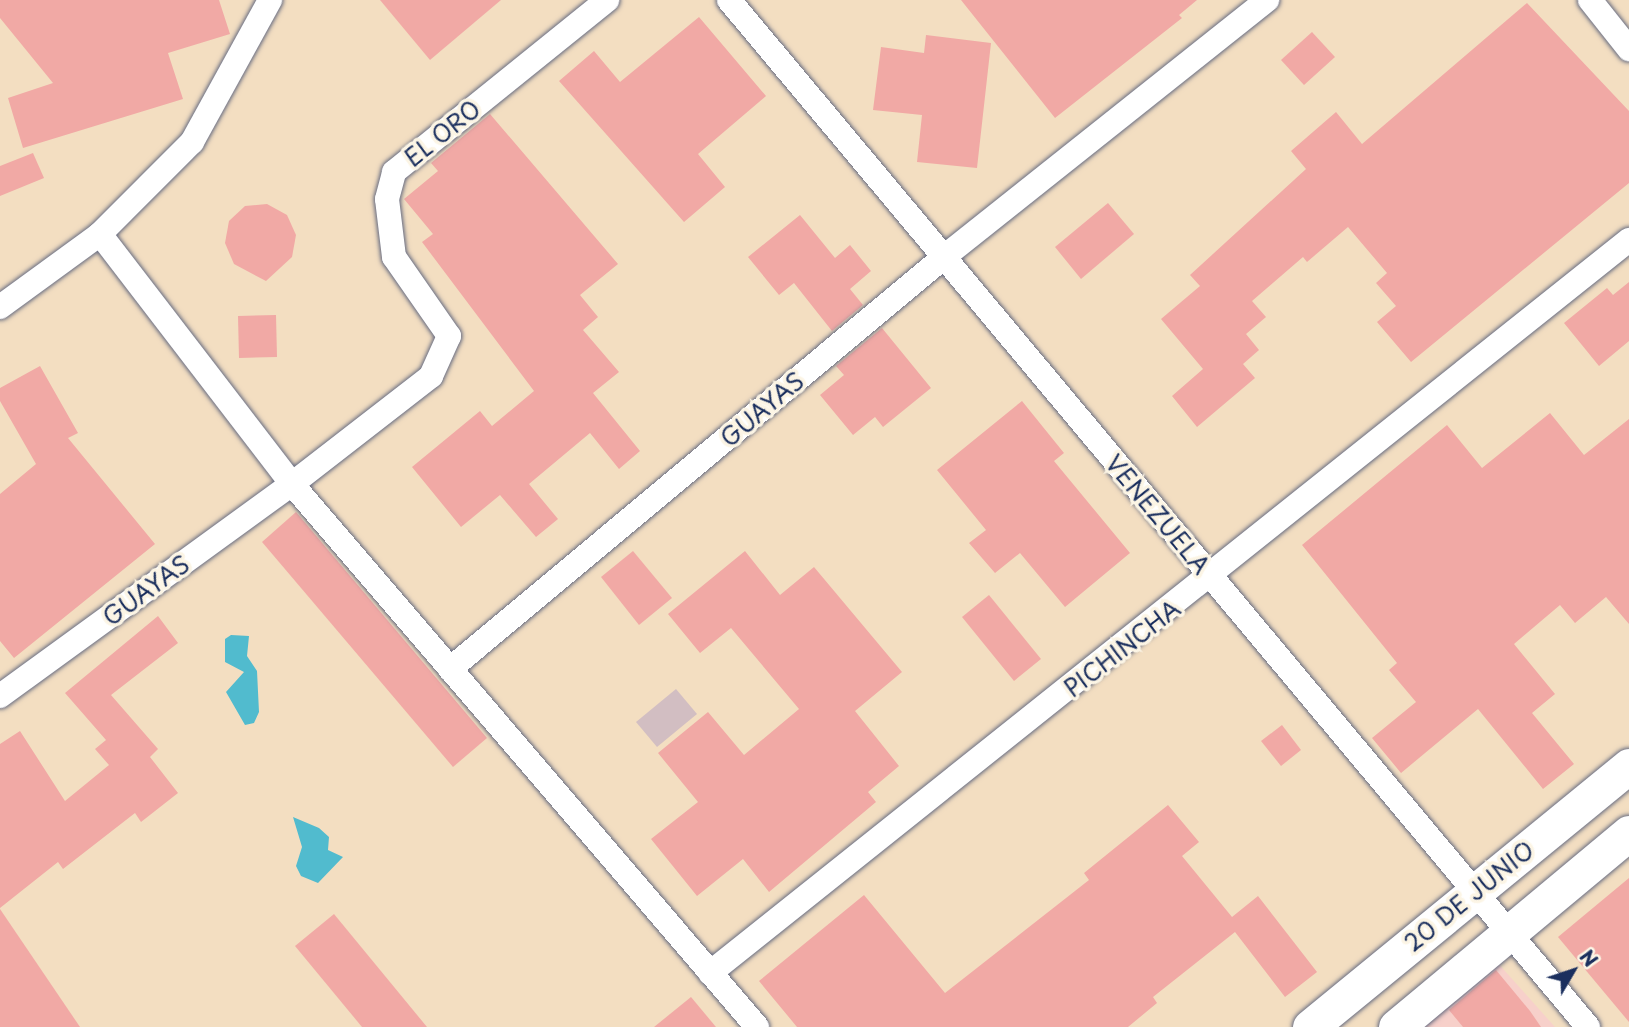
<!DOCTYPE html>
<html>
<head>
<meta charset="utf-8">
<style>
  body { margin:0 }
  #map { position:relative; width:1629px; height:1027px; overflow:hidden; background:#f3dec1; font-family:"Playpen Sans",sans-serif }
  div>[style] { position:absolute }
  .built>* { inset:0; background:#f7d0ca }
  .industrial>* { inset:0; background:#d2bec2 }
  .water>* { inset:0; background:#51bbce }
  .building>* { inset:0; background:#f1a9a5 }
  .roads { filter:drop-shadow(0 0 2px #676c81) drop-shadow(0 0 2px #676c81) }
  .street>* { height:24px; margin:-12px; padding:0 12px; transform-origin:12px; border-radius:12px; background:#fff }
  .secondary>* { height:35px; margin:-17.5px; padding:0 17.5px; transform-origin:17.5px; border-radius:17.5px; background:#fff }
  span { translate:-50% -50%; white-space:nowrap; text-align:center; line-height:1.15; -webkit-text-stroke:7px #fcf5e5; paint-order:stroke }
  .street-label { font-size:24px; color:#1b2f5e }
  .north { position:absolute; left:1538px; top:936px; width:70px; height:70px; -webkit-text-stroke:5px #fcf5e5; paint-order:stroke; rotate:51deg; font-size:19px; font-weight:700; line-height:28px; text-align:center; color:#1b2f5e }
  .north::after { content:''; display:block; margin:auto; width:24px; height:32px; background:#1b2f5e; clip-path:polygon(50% 0,100% 100%,50% 72%,0 100%) }
</style>
</head>
<body>
<div id="map">
  <div class="built">
    <i style="clip-path:polygon(1496px 961px,1555px 1027px,1419px 1027px)"></i>
  </div>
  <div class="industrial">
    <i style="clip-path:polygon(676px 689px,697px 714px,657px 747px,636px 722px)"></i>
  </div>
  <div class="water">
    <i style="clip-path:polygon(231px 635px,249px 636px,247px 656px,257px 671px,259px 712px,254px 723px,245px 725px,226px 692px,244px 672px,225px 662px,225px 639px)"></i>
    <i style="clip-path:polygon(293px 817px,319px 828px,329px 837px,328px 850px,343px 857px,318px 883px,301px 876px,296px 866px,302px 847px)"></i>
  </div>
  <div class="building">
    <i style="clip-path:polygon(0 0,219px 0,230px 34px,168px 53px,183px 99px,23px 148px,8px 98px,53px 83px,0 18px)"></i>
    <i style="clip-path:polygon(380px 0,501px 0,430px 60px)"></i>
    <i style="clip-path:polygon(961px 0,1197px 0,1179px 15px,1182px 18px,1055px 118px)"></i>
    <i style="clip-path:polygon(1527px 3px,1629px 111px,1629px 183px,1411px 362px,1377px 322px,1396px 306px,1376px 283px,1387px 273px,1348px 227px,1307px 262px,1303px 257px,1252px 301px,1266px 317px,1246px 334px,1259px 350px,1243px 364px,1255px 378px,1197px 427px,1172px 396px,1203px 369px,1161px 319px,1200px 286px,1190px 275px,1306px 169px,1291px 151px,1336px 112px,1362px 144px)"></i>
    <i style="clip-path:polygon(699px 17px,766px 96px,698px 154px,725px 187px,684px 222px,559px 81px,594px 51px,620px 82px)"></i>
    <i style="clip-path:polygon(1312px 32px,1335px 57px,1304px 85px,1281px 60px)"></i>
    <i style="clip-path:polygon(926px 35px,991px 43px,977px 168px,917px 162px,922px 115px,873px 110px,881px 47px,924px 53px)"></i>
    <i style="clip-path:polygon(490px 114px,618px 264px,580px 295px,598px 317px,583px 330px,619px 372px,593px 393px,640px 451px,619px 469px,590px 433px,529px 484px,558px 519px,536px 537px,500px 495px,461px 527px,412px 467px,480px 411px,492px 426px,534px 391px,422px 242px,433px 234px,404px 199px,438px 171px,431px 163px)"></i>
    <i style="clip-path:polygon(33px 153px,44px 178px,0 196px,0 166px)"></i>
    <i style="clip-path:polygon(1108px 203px,1134px 234px,1081px 279px,1055px 247px)"></i>
    <i style="clip-path:polygon(267px 204px,287px 215px,296px 235px,292px 257px,266px 281px,234px 264px,225px 243px,229px 221px,245px 206px)"></i>
    <i style="clip-path:polygon(800px 215px,835px 258px,850px 245px,871px 271px,850px 289px,863px 305px,832px 331px,794px 283px,779px 295px,748px 257px)"></i>
    <i style="clip-path:polygon(1629px 282px,1629px 341px,1599px 366px,1564px 323px,1607px 288px,1613px 295px)"></i>
    <i style="clip-path:polygon(276px 315px,277px 357px,239px 358px,238px 316px)"></i>
    <i style="clip-path:polygon(882px 328px,931px 388px,883px 427px,875px 417px,853px 435px,820px 395px,844px 375px,836px 366px)"></i>
    <i style="clip-path:polygon(40px 366px,78px 433px,68px 438px,155px 544px,14px 658px,0 641px,0 494px,36px 464px,0 401px,0 388px)"></i>
    <i style="clip-path:polygon(1022px 401px,1064px 453px,1054px 461px,1130px 553px,1065px 607px,1020px 553px,995px 573px,969px 543px,986px 530px,937px 470px)"></i>
    <i style="clip-path:polygon(1550px 413px,1584px 455px,1629px 419px,1629px 624px,1606px 597px,1575px 623px,1560px 605px,1514px 644px,1555px 694px,1532px 713px,1574px 764px,1543px 789px,1478px 709px,1401px 773px,1372px 738px,1416px 702px,1389px 670px,1397px 663px,1302px 545px,1447px 425px,1482px 468px)"></i>
    <i style="clip-path:polygon(296px 512px,487px 738px,453px 767px,262px 542px)"></i>
    <i style="clip-path:polygon(633px 551px,672px 598px,639px 625px,601px 577px)"></i>
    <i style="clip-path:polygon(745px 551px,780px 595px,814px 567px,902px 672px,855px 711px,899px 766px,868px 792px,876px 802px,769px 892px,743px 859px,697px 896px,651px 839px,698px 802px,658px 753px,708px 712px,744px 755px,799px 709px,731px 628px,700px 653px,668px 614px)"></i>
    <i style="clip-path:polygon(989px 595px,1041px 659px,1014px 681px,962px 617px)"></i>
    <i style="clip-path:polygon(158px 616px,178px 643px,111px 695px,158px 749px,150px 757px,178px 793px,141px 822px,135px 813px,63px 869px,58px 862px,0 908px,0 744px,20px 731px,65px 801px,109px 765px,95px 749px,106px 740px,65px 693px)"></i>
    <i style="clip-path:polygon(1282px 725px,1301px 750px,1281px 766px,1261px 741px)"></i>
    <i style="clip-path:polygon(1168px 805px,1199px 842px,1182px 856px,1232px 917px,1258px 896px,1317px 972px,1285px 997px,1235px 932px,1153px 997px,1157px 1003px,1128px 1027px,797px 1027px,759px 981px,864px 895px,945px 993px,1089px 880px,1084px 873px)"></i>
    <i style="clip-path:polygon(1629px 878px,1629px 1022px,1558px 937px)"></i>
    <i style="clip-path:polygon(0 909px,80px 1027px,0 1027px)"></i>
    <i style="clip-path:polygon(334px 914px,427px 1027px,362px 1027px,295px 946px)"></i>
    <i style="clip-path:polygon(1496px 970px,1530px 1011px,1541px 1027px,1463px 1027px,1449px 1010px)"></i>
    <i style="clip-path:polygon(691px 997px,716px 1027px,654px 1027px)"></i>
  </div>
  <div class="roads">
    <div class="street">
      <i style="left:729px;top:0;width:1339px;rotate:50.09deg"></i>
      <i style="left:1590px;top:0;width:63px;rotate:51.5deg"></i>
      <i style="left:100px;top:234px;width:315px;rotate:52.5deg"></i>
      <i style="left:292px;top:484px;width:715px;rotate:49.42deg"></i>
      <i style="left:0;top:307px;width:124px;rotate:-36.1deg"></i>
      <i style="left:100px;top:234px;width:130px;rotate:-45deg"></i>
      <i style="left:192px;top:142px;width:162px;rotate:-61.2deg"></i>
      <i style="left:450px;top:669px;width:643px;rotate:-39.83deg"></i>
      <i style="left:944px;top:257px;width:413px;rotate:-38.5deg"></i>
      <i style="left:0;top:696px;width:361px;rotate:-36deg"></i>
      <i style="left:292px;top:484px;width:176px;rotate:-37.8deg"></i>
      <i style="left:431px;top:376px;width:44px;rotate:-65.8deg"></i>
      <i style="left:449px;top:336px;width:96px;rotate:-124.8deg"></i>
      <i style="left:394px;top:257px;width:58px;rotate:-96.9deg"></i>
      <i style="left:387px;top:199px;width:28px;rotate:-75deg"></i>
      <i style="left:394px;top:172px;width:274px;rotate:-38.9deg"></i>
      <i style="left:710px;top:973px;width:1176px;rotate:-38.58deg"></i>
    </div>
    <div class="secondary">
      <i style="left:1310px;top:1027px;width:412px;rotate:-39.3deg"></i>
      <i style="left:1396px;top:1027px;width:303px;rotate:-39.8deg"></i>
    </div>
  </div>
  <div class="street-label">
    <span style="left:442px;top:133px;rotate:-39deg">EL ORO</span>
    <span style="left:762px;top:409px;rotate:-40deg">GUAYAS</span>
    <span style="left:1158px;top:514px;rotate:50deg">VENEZUELA</span>
    <span style="left:146px;top:590px;rotate:-36deg">GUAYAS</span>
    <span style="left:1122px;top:648px;rotate:-38deg">PICHINCHA</span>
    <span style="left:1469px;top:896px;rotate:-39deg">20 DE JUNIO</span>
  </div>
  <div class="north">N</div>
</div>
</body>
</html>
